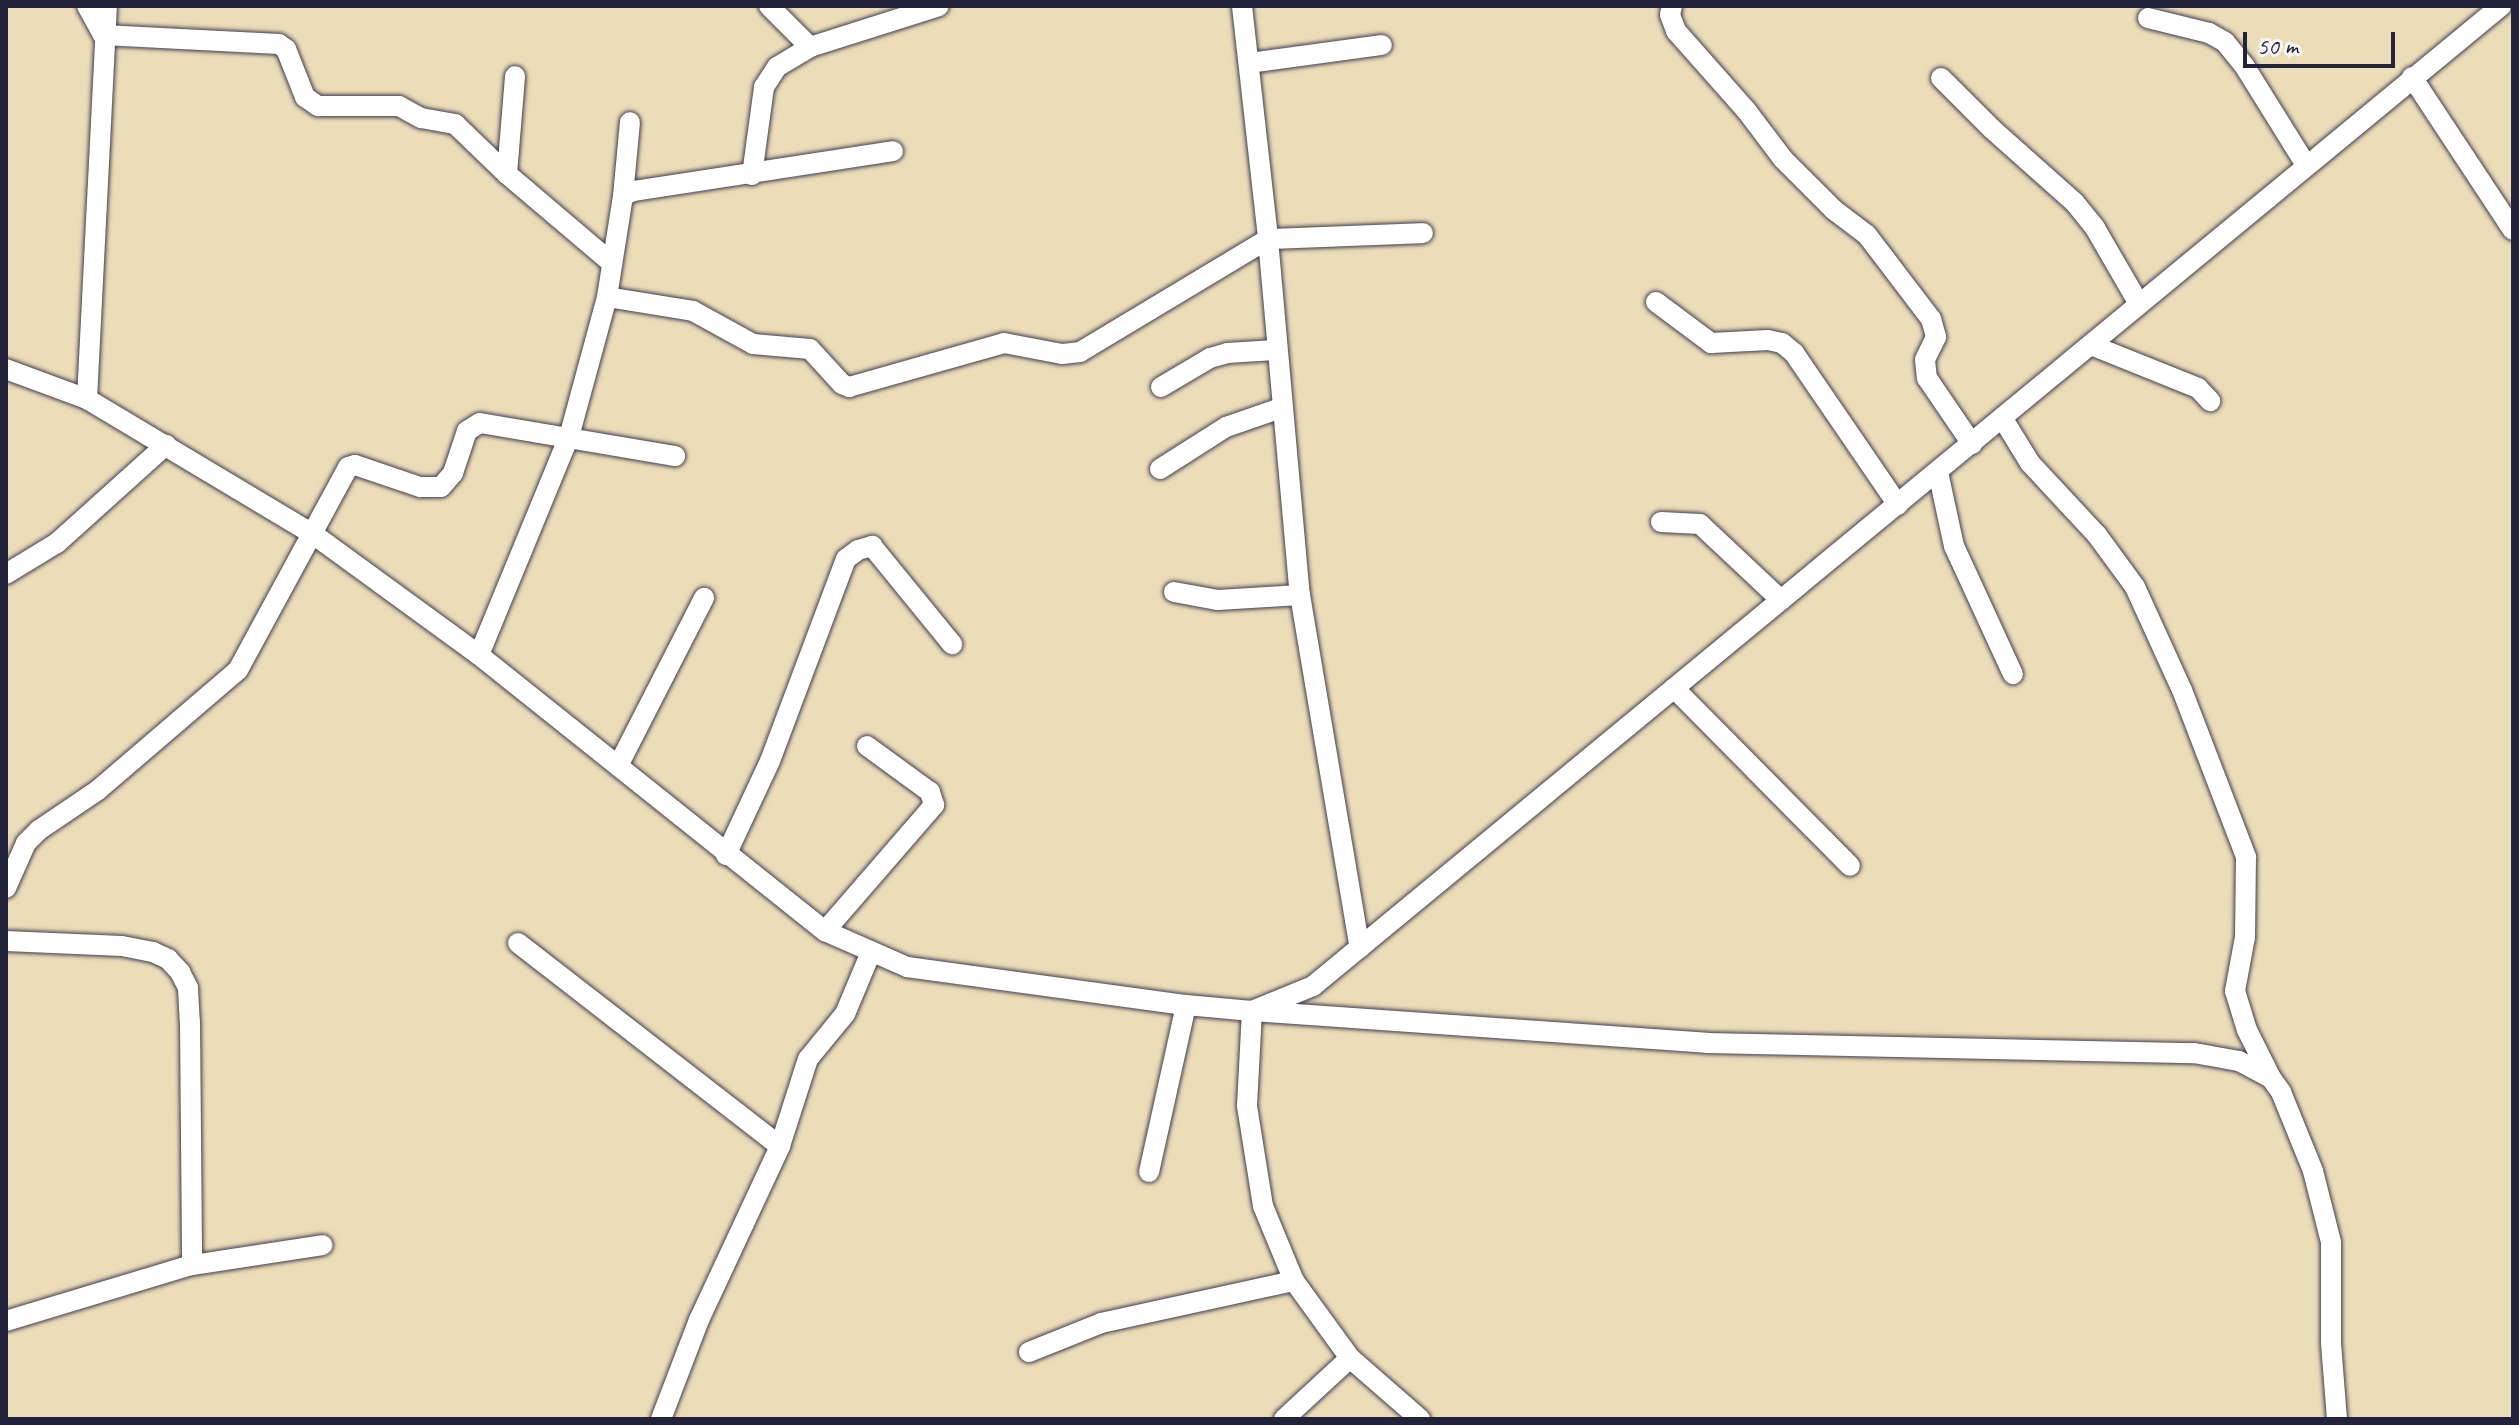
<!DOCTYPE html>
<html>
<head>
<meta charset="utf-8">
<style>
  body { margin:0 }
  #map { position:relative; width:2519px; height:1425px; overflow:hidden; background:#ecddb9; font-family:Caveat,sans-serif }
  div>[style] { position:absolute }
  .roads { filter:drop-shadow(0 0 2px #403e4e) drop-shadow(0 0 2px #403e4e) }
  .minor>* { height:20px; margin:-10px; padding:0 10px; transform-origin:10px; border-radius:10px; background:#fff }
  span { translate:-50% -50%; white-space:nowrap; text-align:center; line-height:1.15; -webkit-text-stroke:7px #f6f6f2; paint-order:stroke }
  .frame { position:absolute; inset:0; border:8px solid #22223b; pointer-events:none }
  .scale { position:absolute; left:2243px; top:32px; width:152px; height:36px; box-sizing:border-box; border:4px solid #22223b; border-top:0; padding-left:10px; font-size:24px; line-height:28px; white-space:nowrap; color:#22223b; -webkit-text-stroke:6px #f6f6f2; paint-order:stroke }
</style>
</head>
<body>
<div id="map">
  <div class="roads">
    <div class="minor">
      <i style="left:87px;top:6px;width:33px;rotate:61deg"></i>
      <i style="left:103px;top:35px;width:176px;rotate:2.9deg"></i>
      <i style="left:279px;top:44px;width:9px;rotate:36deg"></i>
      <i style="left:286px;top:49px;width:52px;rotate:68.4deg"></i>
      <i style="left:305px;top:97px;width:16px;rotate:35deg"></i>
      <i style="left:318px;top:106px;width:81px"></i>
      <i style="left:399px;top:106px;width:25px;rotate:29deg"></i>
      <i style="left:421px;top:118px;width:35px;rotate:10deg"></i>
      <i style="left:455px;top:124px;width:72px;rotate:43.9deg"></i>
      <i style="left:507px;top:174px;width:138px;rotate:40.3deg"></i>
      <i style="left:769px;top:6px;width:58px;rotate:45deg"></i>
      <i style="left:1242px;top:6px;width:234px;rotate:83.6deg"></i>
      <i style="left:1268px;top:239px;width:357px;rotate:84.9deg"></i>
      <i style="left:1300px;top:595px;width:358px;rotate:80.4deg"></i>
      <i style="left:1672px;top:6px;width:9px;rotate:103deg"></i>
      <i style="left:1670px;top:15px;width:17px;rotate:69deg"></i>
      <i style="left:1676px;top:31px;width:106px;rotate:48.5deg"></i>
      <i style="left:1746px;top:110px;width:61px;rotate:52.9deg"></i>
      <i style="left:1783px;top:159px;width:72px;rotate:45deg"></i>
      <i style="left:1834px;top:210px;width:41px;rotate:37.1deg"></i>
      <i style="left:1867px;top:235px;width:106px;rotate:52.7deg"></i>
      <i style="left:1931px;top:319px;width:19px;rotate:74deg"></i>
      <i style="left:1936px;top:337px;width:25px;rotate:116deg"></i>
      <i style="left:1925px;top:360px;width:18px;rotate:84deg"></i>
      <i style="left:1927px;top:378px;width:80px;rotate:55.7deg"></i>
      <i style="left:2148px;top:18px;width:63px;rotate:13.8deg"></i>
      <i style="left:2209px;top:33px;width:18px;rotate:29deg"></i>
      <i style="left:2225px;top:42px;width:32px;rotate:51deg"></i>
      <i style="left:2245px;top:67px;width:115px;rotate:58.1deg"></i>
      <i style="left:1249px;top:63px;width:134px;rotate:-7.7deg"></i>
      <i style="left:2412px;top:77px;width:183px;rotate:56.6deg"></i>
      <i style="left:1941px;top:78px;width:72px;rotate:45deg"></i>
      <i style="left:1992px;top:129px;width:111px;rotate:41.7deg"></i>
      <i style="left:2075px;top:203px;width:32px;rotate:51deg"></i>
      <i style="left:2095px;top:228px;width:88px;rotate:59.9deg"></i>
      <i style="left:507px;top:174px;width:98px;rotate:-85.3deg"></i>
      <i style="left:752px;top:175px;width:89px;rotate:-82.2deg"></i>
      <i style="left:764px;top:87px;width:24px;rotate:-57deg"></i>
      <i style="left:777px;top:67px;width:39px;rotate:-31deg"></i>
      <i style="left:810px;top:47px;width:135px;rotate:-17.6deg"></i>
      <i style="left:623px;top:196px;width:11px;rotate:-27deg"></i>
      <i style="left:633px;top:191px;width:263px;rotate:-8.7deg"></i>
      <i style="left:607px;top:297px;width:87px;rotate:9.2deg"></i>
      <i style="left:693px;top:311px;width:68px;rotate:28.8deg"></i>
      <i style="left:753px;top:344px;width:57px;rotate:5deg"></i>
      <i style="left:810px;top:349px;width:47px;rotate:47.6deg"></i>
      <i style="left:842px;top:384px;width:8px;rotate:23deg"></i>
      <i style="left:849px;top:387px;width:161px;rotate:-15.8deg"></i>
      <i style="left:1004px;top:343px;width:59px;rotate:10.7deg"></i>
      <i style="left:1062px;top:354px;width:18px;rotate:-6deg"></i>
      <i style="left:1080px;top:352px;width:219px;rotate:-31deg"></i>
      <i style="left:1268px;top:239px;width:155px;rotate:-2.2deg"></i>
      <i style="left:1656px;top:302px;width:69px;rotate:36.7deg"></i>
      <i style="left:1711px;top:343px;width:57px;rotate:-3deg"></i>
      <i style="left:1768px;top:340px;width:14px;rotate:12deg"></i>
      <i style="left:1782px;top:343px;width:16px;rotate:40deg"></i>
      <i style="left:1794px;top:353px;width:184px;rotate:55.6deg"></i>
      <i style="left:2091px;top:345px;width:115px;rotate:21.9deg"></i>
      <i style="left:2198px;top:388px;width:18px;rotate:47deg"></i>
      <i style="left:6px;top:369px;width:86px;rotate:20.3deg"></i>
      <i style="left:87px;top:399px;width:263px;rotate:30.9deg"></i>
      <i style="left:313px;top:534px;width:205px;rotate:36.1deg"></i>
      <i style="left:479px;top:655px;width:443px;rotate:38.6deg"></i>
      <i style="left:825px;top:931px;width:90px;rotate:23.7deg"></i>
      <i style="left:907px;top:967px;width:282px;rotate:7.8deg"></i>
      <i style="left:1186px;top:1005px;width:66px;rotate:5.2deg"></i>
      <i style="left:1252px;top:1011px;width:66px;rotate:-22.3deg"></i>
      <i style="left:1313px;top:986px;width:1540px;rotate:-39.52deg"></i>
      <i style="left:1161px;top:387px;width:57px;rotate:-30.6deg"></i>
      <i style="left:1210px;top:358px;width:18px;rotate:-16deg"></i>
      <i style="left:1227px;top:353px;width:48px;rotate:-3.6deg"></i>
      <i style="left:87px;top:399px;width:394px;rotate:-87.1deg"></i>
      <i style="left:2003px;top:419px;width:52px;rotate:58.5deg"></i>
      <i style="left:2030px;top:463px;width:98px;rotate:47.1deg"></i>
      <i style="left:2097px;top:535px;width:64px;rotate:53.8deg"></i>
      <i style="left:2135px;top:587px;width:113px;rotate:65.5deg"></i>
      <i style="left:2182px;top:690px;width:179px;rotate:69deg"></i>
      <i style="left:2246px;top:857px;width:80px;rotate:90.7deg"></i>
      <i style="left:2245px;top:937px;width:55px;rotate:100.5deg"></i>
      <i style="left:2235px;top:991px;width:41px;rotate:72.9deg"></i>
      <i style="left:2247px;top:1030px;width:54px;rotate:63.4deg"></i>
      <i style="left:1160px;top:469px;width:78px;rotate:-32.5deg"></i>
      <i style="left:1226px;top:427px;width:58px;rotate:-19.1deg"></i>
      <i style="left:1938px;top:472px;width:76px;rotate:77.8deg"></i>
      <i style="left:1954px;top:546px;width:141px;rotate:65.3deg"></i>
      <i style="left:1661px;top:522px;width:39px;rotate:3deg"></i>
      <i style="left:1700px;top:524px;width:111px;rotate:43.2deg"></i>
      <i style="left:6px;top:574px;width:60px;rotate:-31.3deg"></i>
      <i style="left:57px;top:543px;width:147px;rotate:-42deg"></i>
      <i style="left:1174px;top:592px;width:45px;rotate:10.3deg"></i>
      <i style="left:1218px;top:600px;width:82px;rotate:-3.5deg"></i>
      <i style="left:479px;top:655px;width:236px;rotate:-67.6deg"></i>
      <i style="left:569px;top:437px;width:145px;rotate:-74.8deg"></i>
      <i style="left:607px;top:297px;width:102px;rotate:-81deg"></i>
      <i style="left:623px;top:196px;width:74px;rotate:-84.6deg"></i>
      <i style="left:1674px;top:688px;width:250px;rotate:45.3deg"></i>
      <i style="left:618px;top:766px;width:189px;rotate:-62.9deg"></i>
      <i style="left:726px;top:855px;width:104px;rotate:-64.9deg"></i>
      <i style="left:770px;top:761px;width:216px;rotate:-69.4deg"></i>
      <i style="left:846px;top:559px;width:15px;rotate:-37deg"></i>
      <i style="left:858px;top:550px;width:15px;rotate:-16deg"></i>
      <i style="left:872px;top:546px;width:127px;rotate:50.8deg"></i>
      <i style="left:6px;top:888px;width:49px;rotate:-66deg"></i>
      <i style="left:26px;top:843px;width:18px;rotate:-45deg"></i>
      <i style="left:39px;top:830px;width:71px;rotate:-34.1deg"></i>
      <i style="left:98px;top:790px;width:184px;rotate:-40.6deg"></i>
      <i style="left:238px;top:670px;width:231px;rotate:-61.5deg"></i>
      <i style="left:348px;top:467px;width:7px;rotate:-16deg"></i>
      <i style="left:355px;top:465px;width:69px;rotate:18.7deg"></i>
      <i style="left:420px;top:487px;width:21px"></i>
      <i style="left:441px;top:487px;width:18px;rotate:-49deg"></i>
      <i style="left:453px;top:473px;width:44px;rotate:-71.6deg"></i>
      <i style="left:467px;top:431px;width:15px;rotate:-32deg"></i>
      <i style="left:480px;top:423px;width:198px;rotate:9.6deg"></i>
      <i style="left:825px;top:931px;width:167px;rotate:-49.1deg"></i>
      <i style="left:934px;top:805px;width:14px;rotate:-107deg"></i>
      <i style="left:930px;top:792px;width:78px;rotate:-143.9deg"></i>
      <i style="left:6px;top:941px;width:116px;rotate:2.5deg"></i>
      <i style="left:122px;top:946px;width:32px;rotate:11deg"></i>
      <i style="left:153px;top:952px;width:17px;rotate:25deg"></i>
      <i style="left:168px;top:959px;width:18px;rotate:47deg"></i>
      <i style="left:180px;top:972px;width:18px;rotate:63deg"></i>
      <i style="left:188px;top:988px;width:34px;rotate:87deg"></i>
      <i style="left:190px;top:1022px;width:243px;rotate:89.5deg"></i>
      <i style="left:518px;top:943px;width:331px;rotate:37.8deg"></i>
      <i style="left:1149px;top:1172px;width:171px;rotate:-77.5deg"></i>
      <i style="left:6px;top:1321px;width:194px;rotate:-16.8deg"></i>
      <i style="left:192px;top:1265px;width:132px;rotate:-8.7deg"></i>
      <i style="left:1029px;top:1352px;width:78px;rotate:-21.9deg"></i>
      <i style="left:1101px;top:1323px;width:198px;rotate:-12.3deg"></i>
      <i style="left:661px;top:1419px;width:106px;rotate:-69deg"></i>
      <i style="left:699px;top:1320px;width:192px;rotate:-65deg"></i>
      <i style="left:780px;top:1146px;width:91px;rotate:-72.2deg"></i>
      <i style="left:808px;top:1059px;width:58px;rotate:-50.6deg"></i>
      <i style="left:845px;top:1014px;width:67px;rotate:-67.2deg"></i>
      <i style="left:1284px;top:1419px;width:90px;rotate:-42.7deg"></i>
      <i style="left:1420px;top:1419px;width:93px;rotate:-138.9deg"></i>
      <i style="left:1350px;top:1358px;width:95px;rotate:-126deg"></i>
      <i style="left:1294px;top:1281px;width:81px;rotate:-112.5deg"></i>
      <i style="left:1263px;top:1206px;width:101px;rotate:-99.1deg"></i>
      <i style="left:1247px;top:1106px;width:95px;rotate:-87deg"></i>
      <i style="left:1252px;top:1011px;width:456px;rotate:4deg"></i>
      <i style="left:1707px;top:1043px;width:487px;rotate:1.2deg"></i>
      <i style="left:2194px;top:1053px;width:46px;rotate:10.1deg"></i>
      <i style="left:2239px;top:1061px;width:36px;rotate:28deg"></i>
      <i style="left:2271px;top:1078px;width:17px;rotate:54deg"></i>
      <i style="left:2281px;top:1092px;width:85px;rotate:67.9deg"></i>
      <i style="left:2313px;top:1171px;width:73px;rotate:75.8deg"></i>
      <i style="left:2331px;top:1242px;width:101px;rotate:90deg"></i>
      <i style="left:2331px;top:1343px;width:76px;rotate:85.5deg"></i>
    </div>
  </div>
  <div class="frame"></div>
  <div class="scale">50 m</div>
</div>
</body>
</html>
